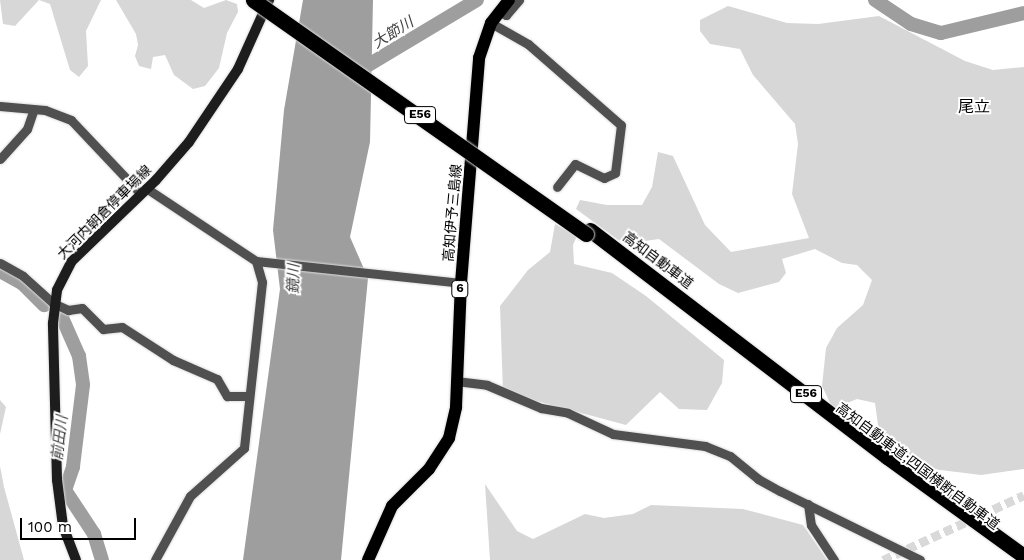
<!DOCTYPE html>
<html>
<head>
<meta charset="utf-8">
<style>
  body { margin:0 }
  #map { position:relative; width:1024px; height:560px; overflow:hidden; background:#fff; font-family:"Work Sans","Noto Sans JP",sans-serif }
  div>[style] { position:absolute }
  .green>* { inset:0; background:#d7d7d7 }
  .water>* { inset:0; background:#9e9e9e }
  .river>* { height:14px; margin:-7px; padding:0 7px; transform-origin:7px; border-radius:7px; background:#9e9e9e }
  .minor-tunnel>* { height:9px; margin-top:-4.5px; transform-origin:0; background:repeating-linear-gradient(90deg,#d9d9d9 0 9px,transparent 0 13.5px) }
  .roads { filter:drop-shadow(0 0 1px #dbdbdb) drop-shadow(0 0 1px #dbdbdb) }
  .minor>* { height:9px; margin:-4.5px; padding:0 4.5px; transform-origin:4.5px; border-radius:4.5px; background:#505050 }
  .secondary>* { height:10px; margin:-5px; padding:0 5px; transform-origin:5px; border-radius:5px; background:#1d1d1d }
  .primary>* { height:12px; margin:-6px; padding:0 6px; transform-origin:6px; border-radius:6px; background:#000 }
  .motorway>* { height:15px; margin:-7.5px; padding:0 7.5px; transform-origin:7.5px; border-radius:7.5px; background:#000 }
  .bridges { filter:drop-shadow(0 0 1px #dbdbdb) drop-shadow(0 0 1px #dbdbdb) }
  .motorway-bridge>* { height:15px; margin:-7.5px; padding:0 7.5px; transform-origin:7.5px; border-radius:7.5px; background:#000 }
  span { translate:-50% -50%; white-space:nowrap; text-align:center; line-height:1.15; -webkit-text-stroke:4px #fff; paint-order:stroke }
  .shield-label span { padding:1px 4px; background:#fff; border:1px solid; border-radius:4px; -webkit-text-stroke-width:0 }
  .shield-label { font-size:12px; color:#000; font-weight:700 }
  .street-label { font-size:14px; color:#000 }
  .water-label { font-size:15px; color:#3f3f3f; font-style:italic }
  .quarter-label { font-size:16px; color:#000 }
  .scale { position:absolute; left:20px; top:518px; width:116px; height:22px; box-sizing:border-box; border:2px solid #000; border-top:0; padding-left:6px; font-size:15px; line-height:18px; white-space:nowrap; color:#000; -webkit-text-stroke:4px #fff; paint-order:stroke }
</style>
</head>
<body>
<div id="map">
  <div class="green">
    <i style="clip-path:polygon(0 0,101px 0,86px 31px,88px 66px,79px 77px,70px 70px,50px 4px,39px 0,15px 26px,3px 24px)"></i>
    <i style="clip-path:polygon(116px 0,191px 0,204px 8px,226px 0,237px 4px,238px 12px,227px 33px,219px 68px,205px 86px,193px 89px,174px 75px,165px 55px,153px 57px,151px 69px,139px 66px,135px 56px,138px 45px,136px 34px)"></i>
    <i style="clip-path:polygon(728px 6px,787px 23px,818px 24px,879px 16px,965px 61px,993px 70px,1024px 67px,1024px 469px,981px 475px,916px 467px,888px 443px,878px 425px,875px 403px,857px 399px,833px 409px,822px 386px,826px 348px,837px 328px,863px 305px,872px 280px,857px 265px,842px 263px,815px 249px,782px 259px,786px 273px,779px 282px,738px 293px,719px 284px,659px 239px,624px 244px,576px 209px,580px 200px,607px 205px,642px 205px,652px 187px,658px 152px,673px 156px,705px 225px,731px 252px,809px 238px,792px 194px,798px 144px,795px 124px,753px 75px,740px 49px,710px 44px,700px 31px,700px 20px)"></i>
    <i style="clip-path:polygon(555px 224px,577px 236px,573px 245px,574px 264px,612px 273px,646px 296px,724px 360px,722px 383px,707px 410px,679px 409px,660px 392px,626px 425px,503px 392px,500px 306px,528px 270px,550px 252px)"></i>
    <i style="clip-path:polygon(0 400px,6px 407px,0 434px)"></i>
    <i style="clip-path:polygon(0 466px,4px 487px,24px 560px,0 560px)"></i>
    <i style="clip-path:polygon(485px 484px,517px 531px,533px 539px,585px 514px,604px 518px,633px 514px,651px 505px,743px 509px,803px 525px,827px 560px,490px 560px)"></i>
  </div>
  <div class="water">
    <i style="clip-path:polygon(303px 0,373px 0,370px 142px,350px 237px,368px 278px,341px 560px,243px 560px,280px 289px,273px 230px,284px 110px)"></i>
  </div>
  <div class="river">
    <i style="left:875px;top:0;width:43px;rotate:33.7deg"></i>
    <i style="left:911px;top:24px;width:31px;rotate:17deg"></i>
    <i style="left:941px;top:33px;width:85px;rotate:-13.5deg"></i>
    <i style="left:355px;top:73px;width:142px;rotate:-30.9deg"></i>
    <i style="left:0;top:271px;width:26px;rotate:29deg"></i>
    <i style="left:23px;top:284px;width:30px;rotate:45deg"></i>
    <i style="left:60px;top:313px;width:47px;rotate:66.2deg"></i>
    <i style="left:79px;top:356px;width:29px;rotate:82deg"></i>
    <i style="left:83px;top:385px;width:83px;rotate:97deg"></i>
    <i style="left:73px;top:467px;width:24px;rotate:109deg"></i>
    <i style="left:65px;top:490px;width:53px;rotate:56.6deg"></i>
    <i style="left:94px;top:534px;width:27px;rotate:73deg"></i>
  </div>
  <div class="minor-tunnel">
    <i style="left:883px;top:560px;width:155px;rotate:-24.7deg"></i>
  </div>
  <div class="roads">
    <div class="minor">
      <i style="left:498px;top:11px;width:9px;rotate:27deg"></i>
      <i style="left:506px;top:15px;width:20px;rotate:-49deg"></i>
      <i style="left:491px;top:23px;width:43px;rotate:29.6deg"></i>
      <i style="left:528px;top:44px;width:123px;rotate:41.1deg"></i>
      <i style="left:621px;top:125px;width:48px;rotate:97.1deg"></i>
      <i style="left:615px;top:173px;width:12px;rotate:156deg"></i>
      <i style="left:604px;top:178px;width:32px;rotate:-154deg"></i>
      <i style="left:575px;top:164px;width:29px;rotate:128deg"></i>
      <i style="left:0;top:106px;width:45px;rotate:5.1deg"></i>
      <i style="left:45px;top:110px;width:28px;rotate:21deg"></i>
      <i style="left:71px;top:120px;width:100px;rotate:46.6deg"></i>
      <i style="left:0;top:159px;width:40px;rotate:-48deg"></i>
      <i style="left:27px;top:129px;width:21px;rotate:-71deg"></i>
      <i style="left:146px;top:188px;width:132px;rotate:33.6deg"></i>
      <i style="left:256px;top:261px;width:22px;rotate:74deg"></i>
      <i style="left:262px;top:282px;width:167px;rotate:96.2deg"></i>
      <i style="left:244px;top:448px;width:72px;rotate:138.4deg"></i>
      <i style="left:190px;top:496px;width:73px;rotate:118.7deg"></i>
      <i style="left:256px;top:261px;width:206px;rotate:6.1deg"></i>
      <i style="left:0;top:263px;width:26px;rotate:29deg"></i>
      <i style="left:23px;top:276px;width:40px;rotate:42deg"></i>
      <i style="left:53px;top:303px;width:17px;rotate:25deg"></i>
      <i style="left:68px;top:310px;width:14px;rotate:-8deg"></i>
      <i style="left:82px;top:308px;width:30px;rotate:45deg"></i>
      <i style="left:103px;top:329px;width:19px;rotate:-6deg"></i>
      <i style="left:122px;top:327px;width:61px;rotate:32.9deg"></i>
      <i style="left:173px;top:360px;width:48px;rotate:23.4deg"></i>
      <i style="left:217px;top:379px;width:20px;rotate:60deg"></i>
      <i style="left:227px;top:396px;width:22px"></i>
      <i style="left:456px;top:381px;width:31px;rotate:7deg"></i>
      <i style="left:487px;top:385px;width:59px;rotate:23.1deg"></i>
      <i style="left:541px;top:408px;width:27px;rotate:10deg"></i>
      <i style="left:568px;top:413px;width:50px;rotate:25deg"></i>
      <i style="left:613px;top:434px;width:93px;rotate:7.4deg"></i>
      <i style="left:705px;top:446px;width:27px;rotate:22deg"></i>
      <i style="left:730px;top:456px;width:36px;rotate:39deg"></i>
      <i style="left:758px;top:479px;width:25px;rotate:29deg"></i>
      <i style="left:780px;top:491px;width:156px;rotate:26.2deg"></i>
      <i style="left:808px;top:504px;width:21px;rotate:82deg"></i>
      <i style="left:811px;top:525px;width:42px;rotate:56.7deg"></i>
    </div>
    <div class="secondary">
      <i style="left:76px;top:560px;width:36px;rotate:-111deg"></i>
      <i style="left:63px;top:526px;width:46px;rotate:-97.4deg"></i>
      <i style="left:57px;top:480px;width:157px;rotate:-91.5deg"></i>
      <i style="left:53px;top:323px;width:33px;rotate:-83deg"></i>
      <i style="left:57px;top:290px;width:31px;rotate:-63deg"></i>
      <i style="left:71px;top:262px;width:118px;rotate:-44deg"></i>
      <i style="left:156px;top:180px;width:50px;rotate:-49deg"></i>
      <i style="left:189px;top:142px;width:88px;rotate:-56.1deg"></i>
      <i style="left:238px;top:69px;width:76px;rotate:-65.8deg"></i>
    </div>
    <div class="primary">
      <i style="left:368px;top:560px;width:59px;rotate:-66deg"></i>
      <i style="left:392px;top:506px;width:52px;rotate:-45deg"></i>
      <i style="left:429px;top:469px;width:37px;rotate:-57deg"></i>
      <i style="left:449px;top:438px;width:32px;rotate:-77deg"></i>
      <i style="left:456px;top:407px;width:124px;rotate:-87.7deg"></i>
      <i style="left:461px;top:283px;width:226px;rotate:-85.4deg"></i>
      <i style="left:479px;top:58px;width:37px;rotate:-71deg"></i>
      <i style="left:491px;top:23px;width:29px;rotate:-52deg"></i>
    </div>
    <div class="motorway">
      <i style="left:590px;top:230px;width:374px;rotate:37.4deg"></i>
      <i style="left:887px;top:457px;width:169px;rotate:35.9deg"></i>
    </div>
  </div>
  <div class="bridges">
    <div class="motorway-bridge">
      <i style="left:253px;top:0;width:407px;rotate:35.1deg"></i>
    </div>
  </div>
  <div class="shield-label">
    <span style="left:420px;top:115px">E56</span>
    <span style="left:460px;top:289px">6</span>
    <span style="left:806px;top:394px">E56</span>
  </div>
  <div class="street-label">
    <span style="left:104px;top:212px;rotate:-45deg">大河内朝倉停車場線</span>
    <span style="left:452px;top:213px;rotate:-85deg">高知伊予三島線</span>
    <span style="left:658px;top:260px;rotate:37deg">高知自動車道</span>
    <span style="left:918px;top:466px;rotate:37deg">高知自動車道;四国横断自動車道</span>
  </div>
  <div class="water-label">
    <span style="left:393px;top:33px;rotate:-32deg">大節川</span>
    <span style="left:294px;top:279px;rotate:-89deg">鏡川</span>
    <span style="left:60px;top:438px;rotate:-83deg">前田川</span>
  </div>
  <div class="quarter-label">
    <span style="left:974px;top:107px">尾立</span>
  </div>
  <div class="scale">100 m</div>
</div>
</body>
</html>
